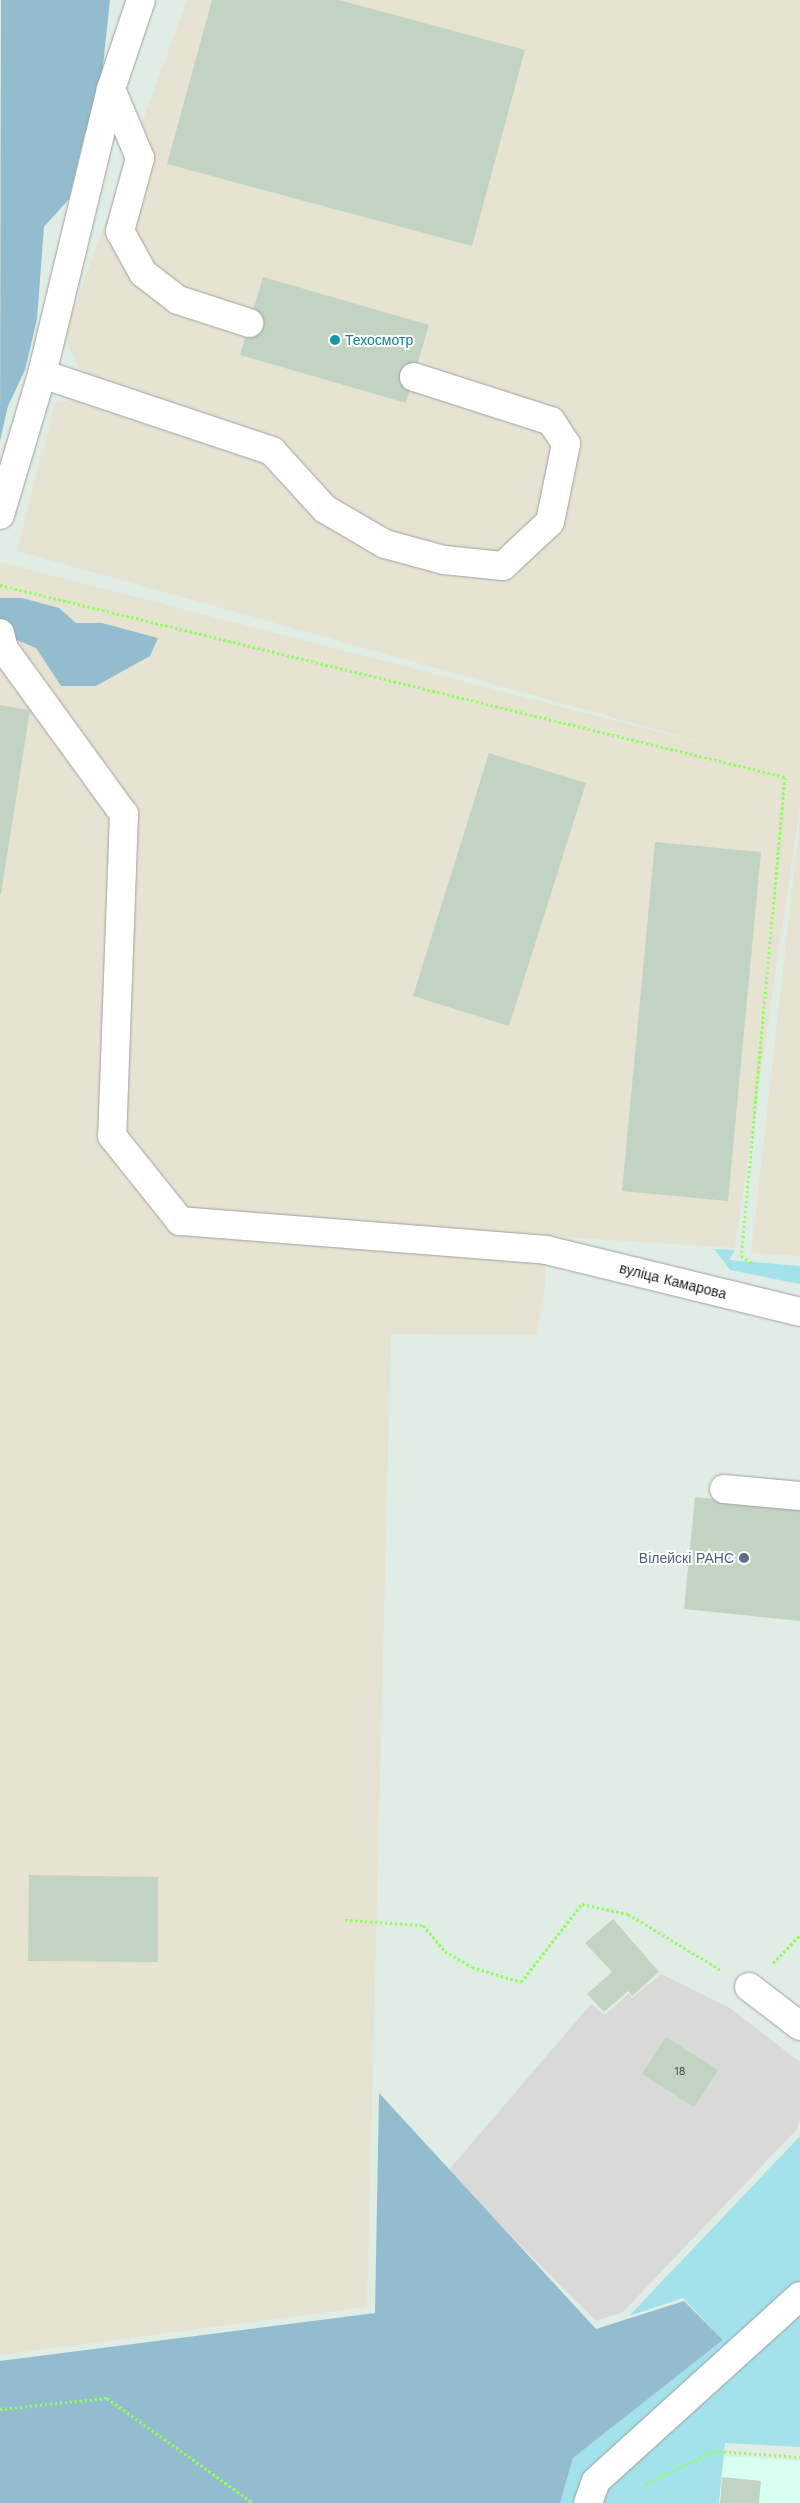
<!DOCTYPE html>
<html>
<head>
<meta charset="utf-8">
<style>
  body { margin:0 }
  #map { position:relative; width:800px; height:2503px; overflow:hidden; background:#e0ede4; font-family:"Work Sans",sans-serif }
  div>[style] { position:absolute }
  .residential>* { inset:0; background:#d9dad8 }
  .industrial>* { inset:0; background:#e7e3d2 }
  .education>* { inset:0; background:#d8fff0 }
  .grass>* { inset:0; background:#a3e2ea }
  .forest>* { inset:0; background:#93bccf }
  .building>* { inset:0; background:#c1d4c2 }
  .path>* { height:3px; margin-top:-1.5px; transform-origin:0; background:repeating-linear-gradient(90deg,#8efe61 0 2.5px,transparent 0 5px) }
  .roads { filter:drop-shadow(0 0 1px #9f9f9f) drop-shadow(0 0 1px #9f9f9f) }
  .minor>* { height:28px; margin:-14px; padding:0 14px; transform-origin:14px; border-radius:14px; background:#fff }
  .dots>* { width:14px; height:14px; translate:-50% -50%; box-sizing:border-box; border:2px solid #fff; border-radius:50% }
  span { translate:-50% -50%; white-space:nowrap; text-align:center; line-height:1.15; -webkit-text-stroke:4px #fff; paint-order:stroke }
  .number-label { font-size:11px; color:#444945 }
  .number-label span { -webkit-text-stroke-width:0 }
  .culture-label { font-size:14px; color:#0d838f }
  .left { translate:0 -50%; text-align:left }
  .street-label { font-size:14px; color:#1b1b1b }
  .service-label { font-size:14px; color:#4e5e75 }
  .right { translate:-100% -50%; text-align:right }
</style>
</head>
<body>
<div id="map">
  <div class="residential">
    <i style="clip-path:polygon(661px 1974px,730px 2008px,800px 2062px,800px 2120px,797px 2129px,623px 2312px,596px 2321px,447px 2172px,591px 2004px,605px 2015px,628px 1994px,632px 1998px)"></i>
  </div>
  <div class="industrial">
    <i style="clip-path:polygon(187px 0,800px 0,800px 806px,735px 1248px,546px 1236px,545px 1289px,536px 1335px,391px 1334px,367px 2307px,0 2355px,0 562px,733px 751px,17px 551px,55px 403px,73px 399px,80px 370px,64px 335px)"></i>
    <i style="clip-path:polygon(800px 819px,800px 1256px,751px 1253px)"></i>
  </div>
  <div class="education">
    <i style="clip-path:polygon(723px 2456px,800px 2461px,800px 2503px,719px 2503px)"></i>
  </div>
  <div class="grass">
    <i style="clip-path:polygon(714px 1249px,735px 1250px,729px 1260px,800px 1266px,800px 1284px,730px 1270px)"></i>
    <i style="clip-path:polygon(800px 2136px,800px 2447px,725px 2443px,719px 2503px,560px 2503px,573px 2458px,723px 2340px,683px 2298px,629px 2316px)"></i>
  </div>
  <div class="forest">
    <i style="clip-path:polygon(1px 0,110px 0,99px 103px,85px 133px,69px 199px,44px 227px,37px 319px,25px 370px,8px 406px,0 441px)"></i>
    <i style="clip-path:polygon(0 598px,22px 598px,59px 608px,76px 623px,102px 623px,158px 638px,150px 656px,96px 686px,61px 686px,36px 648px,0 633px)"></i>
    <i style="clip-path:polygon(379px 2093px,596px 2329px,684px 2301px,723px 2340px,573px 2458px,560px 2503px,0 2503px,0 2361px,375px 2313px)"></i>
  </div>
  <div class="building">
    <i style="clip-path:polygon(212px 0,339px 0,525px 50px,472px 246px,167px 164px)"></i>
    <i style="clip-path:polygon(263px 277px,429px 325px,406px 403px,240px 355px)"></i>
    <i style="clip-path:polygon(0 705px,30px 710px,1px 894px,0 894px)"></i>
    <i style="clip-path:polygon(489px 753px,586px 783px,509px 1026px,413px 996px)"></i>
    <i style="clip-path:polygon(655px 842px,761px 852px,728px 1201px,622px 1191px)"></i>
    <i style="clip-path:polygon(695px 1497px,800px 1508px,800px 1621px,684px 1609px)"></i>
    <i style="clip-path:polygon(29px 1875px,158px 1877px,158px 1962px,28px 1961px)"></i>
    <i style="clip-path:polygon(613px 1919px,659px 1972px,632px 1996px,628px 1991px,604px 2012px,587px 1994px,612px 1972px,585px 1943px)"></i>
    <i style="clip-path:polygon(666px 2037px,718px 2070px,694px 2107px,642px 2074px)"></i>
    <i style="clip-path:polygon(722px 2477px,761px 2481px,759px 2503px,720px 2503px)"></i>
  </div>
  <div class="path">
    <i style="left:0;top:585px;width:808px;rotate:13.74deg"></i>
    <i style="left:785px;top:777px;width:481px;rotate:95.2deg"></i>
    <i style="left:741px;top:1256px;width:15px;rotate:32deg"></i>
    <i style="left:345px;top:1920px;width:78px;rotate:3.7deg"></i>
    <i style="left:423px;top:1925px;width:34px;rotate:50deg"></i>
    <i style="left:445px;top:1951px;width:31px;rotate:31deg"></i>
    <i style="left:472px;top:1967px;width:51px;rotate:17deg"></i>
    <i style="left:521px;top:1982px;width:99px;rotate:-52deg"></i>
    <i style="left:582px;top:1904px;width:47px;rotate:12.3deg"></i>
    <i style="left:628px;top:1914px;width:109px;rotate:31.1deg"></i>
    <i style="left:773px;top:1963px;width:39px;rotate:-46deg"></i>
    <i style="left:0;top:2409px;width:108px;rotate:-5.9deg"></i>
    <i style="left:107px;top:2398px;width:180px;rotate:35.7deg"></i>
    <i style="left:645px;top:2484px;width:76px;rotate:-25.6deg"></i>
    <i style="left:714px;top:2451px;width:86px;rotate:4deg"></i>
  </div>
  <div class="roads">
    <div class="minor">
      <i style="left:111px;top:89px;width:75px;rotate:67.2deg"></i>
      <i style="left:140px;top:158px;width:76px;rotate:105.3deg"></i>
      <i style="left:120px;top:231px;width:48px;rotate:61.3deg"></i>
      <i style="left:143px;top:273px;width:44px;rotate:37.6deg"></i>
      <i style="left:178px;top:300px;width:75px;rotate:17.9deg"></i>
      <i style="left:42px;top:374px;width:243px;rotate:18.5deg"></i>
      <i style="left:272px;top:451px;width:79px;rotate:47.6deg"></i>
      <i style="left:325px;top:509px;width:69px;rotate:30.3deg"></i>
      <i style="left:385px;top:544px;width:61px;rotate:15.2deg"></i>
      <i style="left:444px;top:560px;width:59px;rotate:5.8deg"></i>
      <i style="left:503px;top:566px;width:64px;rotate:-43.1deg"></i>
      <i style="left:550px;top:522px;width:80px;rotate:-78.4deg"></i>
      <i style="left:566px;top:444px;width:27px;rotate:-123deg"></i>
      <i style="left:551px;top:421px;width:144px;rotate:-162.2deg"></i>
      <i style="left:0;top:515px;width:147px;rotate:-73.4deg"></i>
      <i style="left:42px;top:374px;width:293px;rotate:-76.4deg"></i>
      <i style="left:111px;top:89px;width:94px;rotate:-71.4deg"></i>
      <i style="left:0;top:633px;width:16px;rotate:76deg"></i>
      <i style="left:4px;top:649px;width:204px;rotate:54deg"></i>
      <i style="left:124px;top:814px;width:322px;rotate:92.1deg"></i>
      <i style="left:112px;top:1136px;width:109px;rotate:51.3deg"></i>
      <i style="left:180px;top:1221px;width:367px;rotate:4.5deg"></i>
      <i style="left:546px;top:1250px;width:261px;rotate:13.7deg"></i>
      <i style="left:724px;top:1489px;width:76px;rotate:5.3deg"></i>
      <i style="left:749px;top:1987px;width:64px;rotate:37.4deg"></i>
      <i style="left:588px;top:2503px;width:23px;rotate:-70deg"></i>
      <i style="left:596px;top:2481px;width:275px;rotate:-42.2deg"></i>
    </div>
  </div>
  <div class="dots">
    <i style="left:335px;top:340px;background:#0f9aa8"></i>
    <i style="left:744px;top:1558px;background:#5c6f8a"></i>
  </div>
  <div class="number-label">
    <span style="left:680px;top:2072px">18</span>
  </div>
  <div class="culture-label">
    <span class="left" style="left:345px;top:340px">Техосмотр</span>
  </div>
  <div class="street-label">
    <span style="left:673px;top:1281px;rotate:14deg">вуліца Камарова</span>
  </div>
  <div class="service-label">
    <span class="right" style="left:734px;top:1558px">Вілейскі РАНС</span>
  </div>
</div>
</body>
</html>
